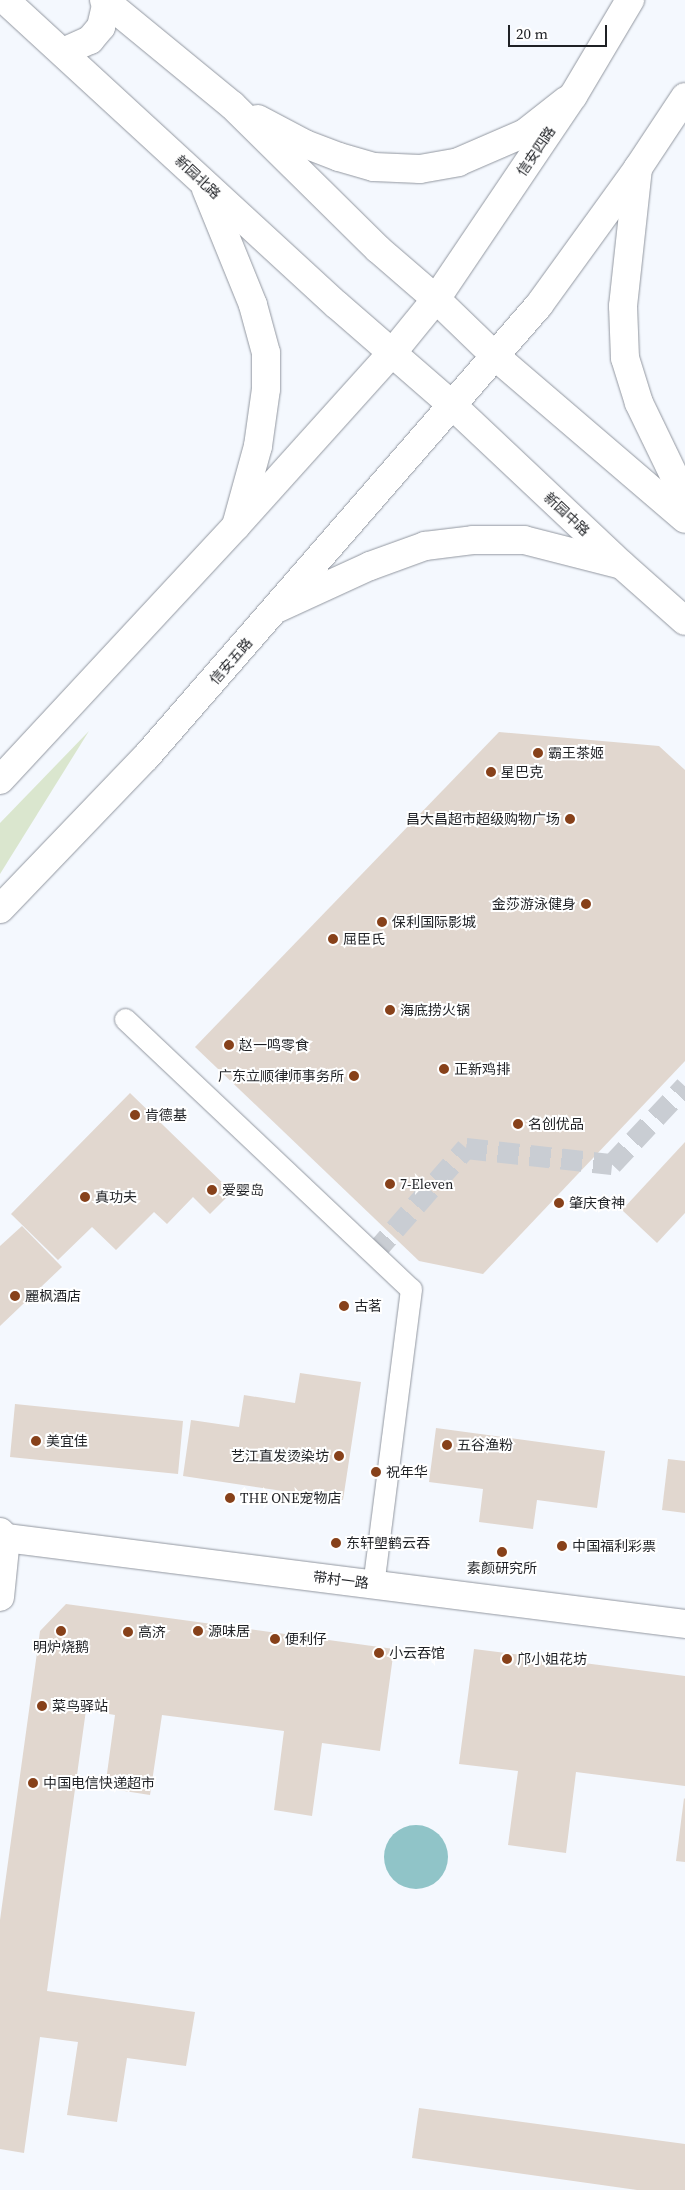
<!DOCTYPE html>
<html>
<head>
<meta charset="utf-8">
<style>
  body { margin:0 }
  #map { position:relative; width:685px; height:2190px; overflow:hidden; background:#f4f8fe; font-family:"Source Serif 4","Noto Sans SC",serif }
  div>[style] { position:absolute }
  .green>* { inset:0; background:#dae6ce }
  .water>* { inset:0; background:#90c4c8 }
  .round { border-radius:50% }
  .building>* { inset:0; background:#e1d7cf }
  .pedestrian-tunnel>* { height:21px; margin-top:-10.5px; transform-origin:0; background:repeating-linear-gradient(90deg,#c9cdd3 0 21px,transparent 0 32px) }
  .roads { filter:drop-shadow(0 0 1px #9297a0) drop-shadow(0 0 1px #9297a0) }
  .pedestrian>* { height:21px; margin:-10.5px; padding:0 10.5px; transform-origin:10.5px; border-radius:10.5px; background:#fff }
  .minor>* { height:28px; margin:-14px; padding:0 14px; transform-origin:14px; border-radius:14px; background:#fff }
  .secondary>* { height:28px; margin:-14px; padding:0 14px; transform-origin:14px; border-radius:14px; background:#fff }
  .primary>* { height:28px; margin:-14px; padding:0 14px; transform-origin:14px; border-radius:14px; background:#fff }
  .dots>* { width:14px; height:14px; translate:-50% -50%; box-sizing:border-box; border:2px solid #fff; border-radius:50% }
  span { translate:-50% -50%; white-space:nowrap; text-align:center; line-height:1.15; -webkit-text-stroke:4px #fff; paint-order:stroke }
  .street-label { font-size:14px; color:#1f2125 }
  .poi-label { font-size:14px; color:#1f2125 }
  .left { translate:0 -50%; text-align:left }
  .right { translate:-100% -50%; text-align:right }
  .scale { position:absolute; left:508px; top:25px; width:99px; height:22px; box-sizing:border-box; border:2px solid #1f2125; border-top:0; padding-left:6px; font-size:15px; line-height:18px; white-space:nowrap; color:#1f2125; -webkit-text-stroke:4px #fff; paint-order:stroke }
</style>
</head>
<body>
<div id="map">
  <div class="green">
    <i style="clip-path:polygon(89px 731px,0 874px,0 823px)"></i>
  </div>
  <div class="water">
    <i class="round" style="left:384px;top:1825px;width:64px;height:64px"></i>
  </div>
  <div class="building">
    <i style="clip-path:polygon(499px 732px,659px 746px,685px 770px,685px 1061px,483px 1274px,419px 1261px,195px 1047px)"></i>
    <i style="clip-path:polygon(130px 1093px,232px 1192px,210px 1214px,193px 1197px,167px 1224px,154px 1212px,116px 1250px,92px 1227px,58px 1260px,11px 1214px)"></i>
    <i style="clip-path:polygon(685px 1142px,685px 1213px,657px 1243px,622px 1210px)"></i>
    <i style="clip-path:polygon(22px 1226px,62px 1267px,0 1326px,0 1246px)"></i>
    <i style="clip-path:polygon(300px 1373px,361px 1382px,343px 1500px,183px 1476px,191px 1420px,239px 1427px,244px 1395px,295px 1403px)"></i>
    <i style="clip-path:polygon(15px 1404px,183px 1421px,178px 1474px,10px 1457px)"></i>
    <i style="clip-path:polygon(436px 1428px,605px 1451px,597px 1508px,537px 1500px,533px 1529px,479px 1522px,483px 1489px,429px 1482px)"></i>
    <i style="clip-path:polygon(668px 1459px,685px 1461px,685px 1513px,662px 1510px)"></i>
    <i style="clip-path:polygon(66px 1604px,394px 1649px,380px 1751px,322px 1743px,312px 1816px,274px 1810px,284px 1731px,162px 1715px,150px 1795px,105px 1788px,115px 1715px,86px 1710px,47px 1991px,195px 2012px,186px 2066px,127px 2058px,117px 2122px,67px 2115px,78px 2042px,40px 2037px,24px 2153px,0 2149px,0 1920px,40px 1631px)"></i>
    <i style="clip-path:polygon(474px 1649px,685px 1676px,685px 1786px,576px 1772px,566px 1853px,508px 1845px,518px 1771px,459px 1764px)"></i>
    <i style="clip-path:polygon(684px 1798px,685px 1799px,685px 1862px,676px 1861px)"></i>
    <i style="clip-path:polygon(419px 2108px,685px 2144px,685px 2190px,637px 2190px,412px 2158px)"></i>
  </div>
  <div class="pedestrian-tunnel">
    <i style="left:374px;top:1253px;width:140px;rotate:-48.8deg"></i>
    <i style="left:466px;top:1148px;width:147px;rotate:6.3deg"></i>
    <i style="left:612px;top:1164px;width:107px;rotate:-46.9deg"></i>
  </div>
  <div class="roads">
    <div class="pedestrian">
      <i style="left:125px;top:1019px;width:393px;rotate:43.4deg"></i>
      <i style="left:411px;top:1289px;width:297px;rotate:97.3deg"></i>
    </div>
    <div class="minor">
      <i style="left:0;top:1532px;width:8px;rotate:45deg"></i>
      <i style="left:6px;top:1538px;width:684px;rotate:7.22deg"></i>
      <i style="left:0;top:1597px;width:59px;rotate:-84.2deg"></i>
    </div>
    <div class="secondary">
      <i style="left:5px;top:0;width:451px;rotate:42.6deg"></i>
      <i style="left:337px;top:305px;width:151px;rotate:41deg"></i>
      <i style="left:451px;top:404px;width:235px;rotate:43.3deg"></i>
      <i style="left:622px;top:565px;width:84px;rotate:41.6deg"></i>
      <i style="left:104px;top:0;width:166px;rotate:39.4deg"></i>
      <i style="left:232px;top:105px;width:205px;rotate:44.6deg"></i>
      <i style="left:378px;top:249px;width:77px;rotate:40.8deg"></i>
      <i style="left:436px;top:299px;width:82px;rotate:44deg"></i>
      <i style="left:495px;top:356px;width:250px;rotate:40.6deg"></i>
      <i style="left:63px;top:52px;width:30px;rotate:-24deg"></i>
      <i style="left:90px;top:40px;width:17px;rotate:-50deg"></i>
      <i style="left:101px;top:27px;width:26px;rotate:-77deg"></i>
      <i style="left:258px;top:119px;width:53px;rotate:28deg"></i>
      <i style="left:305px;top:144px;width:36px;rotate:21deg"></i>
      <i style="left:339px;top:157px;width:36px;rotate:16deg"></i>
      <i style="left:374px;top:167px;width:46px;rotate:2.5deg"></i>
      <i style="left:420px;top:169px;width:39px;rotate:-10deg"></i>
      <i style="left:458px;top:162px;width:73px;rotate:-23.4deg"></i>
      <i style="left:525px;top:133px;width:53px;rotate:-38.2deg"></i>
      <i style="left:638px;top:168px;width:139px;rotate:96.2deg"></i>
      <i style="left:623px;top:306px;width:52px;rotate:87.8deg"></i>
      <i style="left:625px;top:358px;width:47px;rotate:72.7deg"></i>
      <i style="left:639px;top:403px;width:106px;rotate:64.2deg"></i>
      <i style="left:206px;top:189px;width:125px;rotate:67.9deg"></i>
      <i style="left:253px;top:305px;width:50px;rotate:74.8deg"></i>
      <i style="left:266px;top:353px;width:36px;rotate:90deg"></i>
      <i style="left:266px;top:389px;width:58px;rotate:98deg"></i>
      <i style="left:258px;top:446px;width:83px;rotate:105.4deg"></i>
      <i style="left:276px;top:609px;width:103px;rotate:-24.6deg"></i>
      <i style="left:370px;top:566px;width:59px;rotate:-20deg"></i>
      <i style="left:425px;top:546px;width:48px;rotate:-7.1deg"></i>
      <i style="left:473px;top:540px;width:51px"></i>
      <i style="left:524px;top:540px;width:97px;rotate:14.3deg"></i>
    </div>
    <div class="primary">
      <i style="left:0;top:780px;width:347px;rotate:-47.1deg"></i>
      <i style="left:236px;top:526px;width:233px;rotate:-48deg"></i>
      <i style="left:392px;top:353px;width:70px;rotate:-50.8deg"></i>
      <i style="left:436px;top:299px;width:245px;rotate:-56deg"></i>
      <i style="left:573px;top:96px;width:112px;rotate:-59.3deg"></i>
      <i style="left:0;top:909px;width:211px;rotate:-46.2deg"></i>
      <i style="left:146px;top:757px;width:599px;rotate:-48.99deg"></i>
      <i style="left:539px;top:305px;width:169px;rotate:-54.1deg"></i>
      <i style="left:638px;top:168px;width:85px;rotate:-56.5deg"></i>
    </div>
  </div>
  <div class="dots">
    <i style="left:538px;top:753px;background:#87411a"></i>
    <i style="left:491px;top:772px;background:#87411a"></i>
    <i style="left:570px;top:819px;background:#87411a"></i>
    <i style="left:586px;top:904px;background:#87411a"></i>
    <i style="left:382px;top:922px;background:#87411a"></i>
    <i style="left:333px;top:939px;background:#87411a"></i>
    <i style="left:390px;top:1010px;background:#87411a"></i>
    <i style="left:229px;top:1045px;background:#87411a"></i>
    <i style="left:444px;top:1069px;background:#87411a"></i>
    <i style="left:354px;top:1076px;background:#87411a"></i>
    <i style="left:135px;top:1115px;background:#87411a"></i>
    <i style="left:518px;top:1124px;background:#87411a"></i>
    <i style="left:390px;top:1184px;background:#87411a"></i>
    <i style="left:212px;top:1190px;background:#87411a"></i>
    <i style="left:85px;top:1197px;background:#87411a"></i>
    <i style="left:559px;top:1203px;background:#87411a"></i>
    <i style="left:15px;top:1296px;background:#87411a"></i>
    <i style="left:344px;top:1306px;background:#87411a"></i>
    <i style="left:36px;top:1441px;background:#87411a"></i>
    <i style="left:447px;top:1445px;background:#87411a"></i>
    <i style="left:339px;top:1456px;background:#87411a"></i>
    <i style="left:376px;top:1472px;background:#87411a"></i>
    <i style="left:230px;top:1498px;background:#87411a"></i>
    <i style="left:336px;top:1543px;background:#87411a"></i>
    <i style="left:562px;top:1546px;background:#87411a"></i>
    <i style="left:502px;top:1552px;background:#87411a"></i>
    <i style="left:61px;top:1631px;background:#87411a"></i>
    <i style="left:198px;top:1631px;background:#87411a"></i>
    <i style="left:128px;top:1632px;background:#87411a"></i>
    <i style="left:275px;top:1639px;background:#87411a"></i>
    <i style="left:379px;top:1653px;background:#87411a"></i>
    <i style="left:507px;top:1659px;background:#87411a"></i>
    <i style="left:42px;top:1706px;background:#87411a"></i>
    <i style="left:33px;top:1783px;background:#87411a"></i>
  </div>
  <div class="street-label">
    <span style="left:536px;top:151px;rotate:-56deg">信安四路</span>
    <span style="left:198px;top:177px;rotate:43deg">新园北路</span>
    <span style="left:567px;top:514px;rotate:43deg">新园中路</span>
    <span style="left:231px;top:661px;rotate:-49deg">信安五路</span>
    <span style="left:341px;top:1580px;rotate:7deg">带村一路</span>
  </div>
  <div class="poi-label">
    <span class="left" style="left:548px;top:753px">霸王茶姬</span>
    <span class="left" style="left:501px;top:772px">星巴克</span>
    <span class="right" style="left:560px;top:819px">昌大昌超市超级购物广场</span>
    <span class="right" style="left:576px;top:904px">金莎游泳健身</span>
    <span class="left" style="left:392px;top:922px">保利国际影城</span>
    <span class="left" style="left:343px;top:939px">屈臣氏</span>
    <span class="left" style="left:400px;top:1010px">海底捞火锅</span>
    <span class="left" style="left:239px;top:1045px">赵一鸣零食</span>
    <span class="left" style="left:454px;top:1069px">正新鸡排</span>
    <span class="right" style="left:344px;top:1076px">广东立顺律师事务所</span>
    <span class="left" style="left:145px;top:1115px">肯德基</span>
    <span class="left" style="left:528px;top:1124px">名创优品</span>
    <span class="left" style="left:400px;top:1184px">7-Eleven</span>
    <span class="left" style="left:222px;top:1190px">爱婴岛</span>
    <span class="left" style="left:95px;top:1197px">真功夫</span>
    <span class="left" style="left:569px;top:1203px">肇庆食神</span>
    <span class="left" style="left:25px;top:1296px">麗枫酒店</span>
    <span class="left" style="left:354px;top:1306px">古茗</span>
    <span class="left" style="left:46px;top:1441px">美宜佳</span>
    <span class="left" style="left:457px;top:1445px">五谷渔粉</span>
    <span class="right" style="left:329px;top:1456px">艺江直发烫染坊</span>
    <span class="left" style="left:386px;top:1472px">祝年华</span>
    <span class="left" style="left:240px;top:1498px">THE ONE宠物店</span>
    <span class="left" style="left:346px;top:1543px">东轩塱鹤云吞</span>
    <span class="left" style="left:572px;top:1546px">中国福利彩票</span>
    <span style="left:502px;top:1568px">素颜研究所</span>
    <span class="left" style="left:208px;top:1631px">源味居</span>
    <span class="left" style="left:138px;top:1632px">高济</span>
    <span class="left" style="left:285px;top:1639px">便利仔</span>
    <span style="left:61px;top:1647px">明炉烧鹅</span>
    <span class="left" style="left:389px;top:1653px">小云吞馆</span>
    <span class="left" style="left:517px;top:1659px">邝小姐花坊</span>
    <span class="left" style="left:52px;top:1706px">菜鸟驿站</span>
    <span class="left" style="left:43px;top:1783px">中国电信快递超市</span>
  </div>
  <div class="scale">20 m</div>
</div>
</body>
</html>
